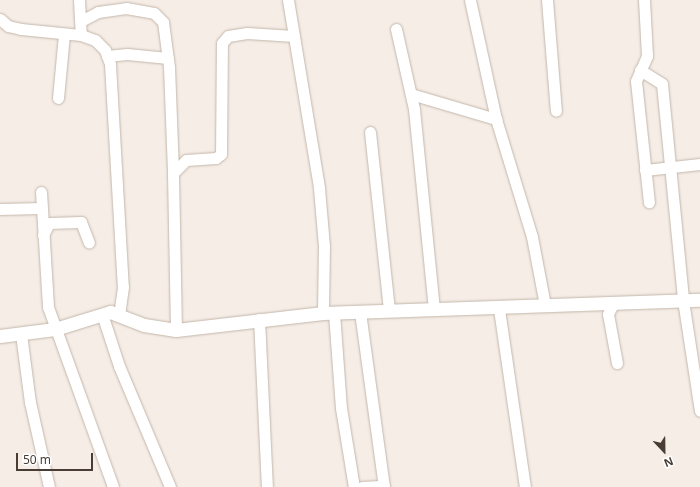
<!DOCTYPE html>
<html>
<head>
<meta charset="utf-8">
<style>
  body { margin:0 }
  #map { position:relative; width:700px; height:487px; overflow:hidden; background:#f5ede6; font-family:"Noto Sans",sans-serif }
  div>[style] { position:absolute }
  .roads { filter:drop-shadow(0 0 1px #c4b6aa) drop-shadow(0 0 1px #c4b6aa) }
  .minor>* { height:11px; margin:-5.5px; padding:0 5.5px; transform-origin:5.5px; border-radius:5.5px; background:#fff }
  .tertiary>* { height:13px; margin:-6.5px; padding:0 6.5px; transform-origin:6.5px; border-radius:6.5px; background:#fff }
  span { translate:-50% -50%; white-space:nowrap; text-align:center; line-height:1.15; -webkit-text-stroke:4px #fff; paint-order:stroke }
  .north { position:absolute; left:644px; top:431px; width:40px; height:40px; -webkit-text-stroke:3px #fff; paint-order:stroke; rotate:158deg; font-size:11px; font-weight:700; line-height:16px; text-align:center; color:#483c34 }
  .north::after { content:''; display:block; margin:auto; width:14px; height:18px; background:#483c34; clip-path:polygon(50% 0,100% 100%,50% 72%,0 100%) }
  .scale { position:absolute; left:16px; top:453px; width:77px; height:18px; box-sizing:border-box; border:2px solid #483c34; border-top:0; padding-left:5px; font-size:12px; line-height:14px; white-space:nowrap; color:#483c34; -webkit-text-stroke:3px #fff; paint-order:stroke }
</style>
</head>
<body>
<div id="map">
  <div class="roads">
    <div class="minor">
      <i style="left:79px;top:0;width:35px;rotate:87deg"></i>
      <i style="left:81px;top:35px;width:15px;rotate:20deg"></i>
      <i style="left:95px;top:40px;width:14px;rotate:45deg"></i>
      <i style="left:105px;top:50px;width:15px;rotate:70deg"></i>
      <i style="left:110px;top:64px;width:223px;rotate:86.7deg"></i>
      <i style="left:123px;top:287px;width:28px;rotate:98deg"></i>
      <i style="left:288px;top:0;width:191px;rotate:80.6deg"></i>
      <i style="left:319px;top:188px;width:58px;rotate:85.1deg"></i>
      <i style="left:324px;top:246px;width:67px;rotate:90.9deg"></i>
      <i style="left:470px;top:0;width:122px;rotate:77.7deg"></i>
      <i style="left:496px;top:119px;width:123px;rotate:73deg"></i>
      <i style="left:532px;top:237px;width:69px;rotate:79.2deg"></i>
      <i style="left:547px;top:0;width:111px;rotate:85.4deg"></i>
      <i style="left:644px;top:0;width:56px;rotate:86.9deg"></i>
      <i style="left:647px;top:56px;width:27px;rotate:114deg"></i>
      <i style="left:636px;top:81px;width:122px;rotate:83.9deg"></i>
      <i style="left:0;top:19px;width:11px;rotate:41deg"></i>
      <i style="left:8px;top:26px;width:13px;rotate:13deg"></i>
      <i style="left:21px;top:29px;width:60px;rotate:5.7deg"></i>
      <i style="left:81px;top:21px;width:19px;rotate:-28deg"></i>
      <i style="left:98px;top:12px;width:28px;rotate:-8deg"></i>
      <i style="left:126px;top:8px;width:28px;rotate:10deg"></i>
      <i style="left:154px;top:13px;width:13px;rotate:45deg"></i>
      <i style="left:163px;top:22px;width:45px;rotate:82.4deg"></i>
      <i style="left:169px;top:67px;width:106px;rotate:87.8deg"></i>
      <i style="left:396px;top:29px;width:82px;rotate:77.3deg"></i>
      <i style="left:414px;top:109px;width:201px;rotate:84.3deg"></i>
      <i style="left:107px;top:56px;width:20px;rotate:-6deg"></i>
      <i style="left:127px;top:54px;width:41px;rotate:5.6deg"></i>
      <i style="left:640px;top:70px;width:26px;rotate:32deg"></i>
      <i style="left:662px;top:84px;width:217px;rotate:84.4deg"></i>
      <i style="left:683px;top:300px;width:112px;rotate:81.3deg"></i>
      <i style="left:411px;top:94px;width:89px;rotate:16.4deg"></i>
      <i style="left:58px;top:98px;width:64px;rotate:-84.6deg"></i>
      <i style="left:370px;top:132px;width:180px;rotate:83.9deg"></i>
      <i style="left:645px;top:170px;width:55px;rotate:-6.2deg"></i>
      <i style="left:41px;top:192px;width:115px;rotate:86.5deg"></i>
      <i style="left:48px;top:307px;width:191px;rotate:70.1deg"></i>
      <i style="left:0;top:209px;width:42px;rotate:-1.4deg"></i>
      <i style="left:43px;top:235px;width:13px;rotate:-63deg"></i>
      <i style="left:49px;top:223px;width:32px;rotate:-2deg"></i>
      <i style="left:81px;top:222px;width:22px;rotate:69deg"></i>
      <i style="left:613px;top:304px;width:11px;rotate:117deg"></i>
      <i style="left:608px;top:314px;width:50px;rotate:79.6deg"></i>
      <i style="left:499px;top:309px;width:180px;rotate:81.7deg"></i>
      <i style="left:360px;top:312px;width:177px;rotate:82.2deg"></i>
      <i style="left:334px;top:313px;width:95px;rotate:85.8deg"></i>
      <i style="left:341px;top:408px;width:80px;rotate:80.7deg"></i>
      <i style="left:102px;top:314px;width:55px;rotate:71.9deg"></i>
      <i style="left:119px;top:366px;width:131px;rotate:67.1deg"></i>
      <i style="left:259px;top:319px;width:168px;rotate:87.3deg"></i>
      <i style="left:176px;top:330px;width:157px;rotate:-91.1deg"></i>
      <i style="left:173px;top:173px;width:18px;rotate:-45deg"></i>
      <i style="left:186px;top:160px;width:30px;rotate:-4deg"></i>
      <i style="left:216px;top:158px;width:6px;rotate:-39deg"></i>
      <i style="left:221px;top:154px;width:111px;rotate:-89.5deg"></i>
      <i style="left:222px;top:43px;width:9px;rotate:-49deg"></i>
      <i style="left:228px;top:36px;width:19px;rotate:-9deg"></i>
      <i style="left:247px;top:33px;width:47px;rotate:3.7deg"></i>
      <i style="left:21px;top:334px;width:69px;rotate:82.5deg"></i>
      <i style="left:30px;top:402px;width:87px;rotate:77.4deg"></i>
      <i style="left:362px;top:487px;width:22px;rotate:-3deg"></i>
    </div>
    <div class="tertiary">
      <i style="left:0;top:336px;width:55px;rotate:-7.3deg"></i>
      <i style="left:55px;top:329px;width:58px;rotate:-17.2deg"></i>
      <i style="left:110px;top:312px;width:36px;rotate:21deg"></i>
      <i style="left:144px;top:325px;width:32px;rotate:9deg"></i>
      <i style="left:176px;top:330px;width:148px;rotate:-6.6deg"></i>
      <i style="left:323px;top:313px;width:377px;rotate:-2deg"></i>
    </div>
  </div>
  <div class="north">N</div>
  <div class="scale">50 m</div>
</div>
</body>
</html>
